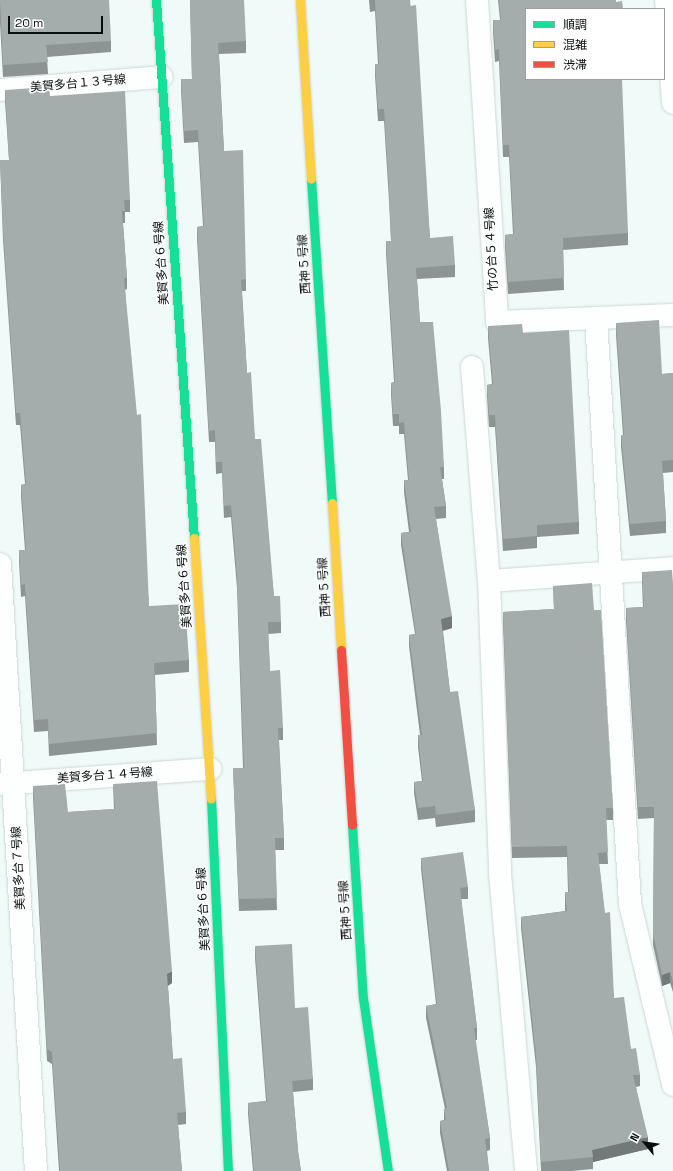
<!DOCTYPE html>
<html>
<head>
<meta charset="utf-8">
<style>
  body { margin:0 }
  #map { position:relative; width:673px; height:1171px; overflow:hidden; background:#f0faf8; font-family:"Space Grotesk","Noto Sans JP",sans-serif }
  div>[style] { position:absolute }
  .roads { filter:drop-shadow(0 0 1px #ccd7d5) drop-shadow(0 0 1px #ccd7d5) }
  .street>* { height:22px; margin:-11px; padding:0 11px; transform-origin:11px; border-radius:11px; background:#fdfefe }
  .fast>* { height:9px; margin:-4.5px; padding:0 4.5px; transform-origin:4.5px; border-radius:4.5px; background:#16e098 }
  .slow>* { height:9px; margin:-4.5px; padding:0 4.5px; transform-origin:4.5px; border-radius:4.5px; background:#ffcf43 }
  .jam>* { height:9px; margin:-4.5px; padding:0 4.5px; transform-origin:4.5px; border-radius:4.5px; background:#f24e42 }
  .wall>* { inset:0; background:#8d9594 }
  .shaded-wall>* { inset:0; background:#737978 }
  .building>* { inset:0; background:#a4adac }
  span { translate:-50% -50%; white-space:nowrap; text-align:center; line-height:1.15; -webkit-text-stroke:3px #fff; paint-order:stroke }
  .street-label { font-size:12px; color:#06100f }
  .legend { position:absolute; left:525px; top:8px; width:140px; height:72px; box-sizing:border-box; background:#fff; border:1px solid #9b9f9f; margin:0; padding:5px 7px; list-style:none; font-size:12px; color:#06100f }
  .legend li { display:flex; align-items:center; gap:8px; height:20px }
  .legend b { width:20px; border:1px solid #9b9f9f }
  .north { position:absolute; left:625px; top:1123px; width:40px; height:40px; -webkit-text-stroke:3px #fff; paint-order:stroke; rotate:299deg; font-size:11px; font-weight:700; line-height:16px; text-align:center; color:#06100f }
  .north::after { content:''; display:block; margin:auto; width:14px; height:18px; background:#06100f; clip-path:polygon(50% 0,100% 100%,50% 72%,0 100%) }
  .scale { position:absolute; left:8px; top:16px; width:95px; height:18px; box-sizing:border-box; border:2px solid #06100f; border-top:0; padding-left:5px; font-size:12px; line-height:14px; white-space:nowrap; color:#06100f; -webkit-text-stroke:3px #fff; paint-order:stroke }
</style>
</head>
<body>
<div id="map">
  <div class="roads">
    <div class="street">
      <i style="left:477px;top:0;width:323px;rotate:86.4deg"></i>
      <i style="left:497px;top:322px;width:176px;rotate:-2.3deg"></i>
      <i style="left:666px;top:0;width:103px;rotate:86.1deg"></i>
      <i style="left:0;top:90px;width:162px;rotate:-4.6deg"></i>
      <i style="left:596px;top:318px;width:587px;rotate:86.68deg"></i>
      <i style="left:630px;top:904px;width:186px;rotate:76.6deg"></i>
      <i style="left:472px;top:367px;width:215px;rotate:85.5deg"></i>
      <i style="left:489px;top:581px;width:292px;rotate:87.8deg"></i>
      <i style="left:500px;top:873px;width:299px;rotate:85deg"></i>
      <i style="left:0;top:564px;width:608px;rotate:86.61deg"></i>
      <i style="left:489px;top:581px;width:184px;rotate:-4deg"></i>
      <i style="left:0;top:784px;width:211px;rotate:-4.1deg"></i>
    </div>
    <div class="fast">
      <i style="left:156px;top:0;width:539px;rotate:85.96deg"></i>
      <i style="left:311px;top:179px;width:325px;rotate:86.3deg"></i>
      <i style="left:211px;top:798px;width:373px;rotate:87.4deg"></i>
      <i style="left:352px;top:825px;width:173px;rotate:86.4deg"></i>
      <i style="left:363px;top:998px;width:175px;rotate:81.8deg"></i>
    </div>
    <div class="slow">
      <i style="left:300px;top:0;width:179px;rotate:86.5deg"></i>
      <i style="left:332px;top:503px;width:147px;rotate:86.5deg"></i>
      <i style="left:194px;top:538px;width:261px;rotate:86.3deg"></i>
    </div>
    <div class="jam">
      <i style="left:341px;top:650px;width:175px;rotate:86.4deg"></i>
    </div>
  </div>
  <div class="wall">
    <i style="clip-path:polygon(0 0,111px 41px,111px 52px,47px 57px,48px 74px,3px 77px,0 23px)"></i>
    <i style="clip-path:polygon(190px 0,246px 41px,246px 53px,219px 54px,224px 151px,246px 279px,246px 291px,242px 291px,247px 373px,274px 596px,281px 622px,281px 633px,268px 634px,270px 671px,283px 728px,283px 740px,279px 740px,284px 838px,284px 850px,275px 850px,277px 910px,239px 911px,233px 768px,243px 768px,237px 588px,231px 517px,224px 518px,222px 473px,216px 474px,215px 442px,209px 442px,197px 239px,197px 227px,203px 226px,198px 142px,184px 143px,181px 91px,181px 79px,192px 79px)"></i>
    <i style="clip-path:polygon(369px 0,410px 0,430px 238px,455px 265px,455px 277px,417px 279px,420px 322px,444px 467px,444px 479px,442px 479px,446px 506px,446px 518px,436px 519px,452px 628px,443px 631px,450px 692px,475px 810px,475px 822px,436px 827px,435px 818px,418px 820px,414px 793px,414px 782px,422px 781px,418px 747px,418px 735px,420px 735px,409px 646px,409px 635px,415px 634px,401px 545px,401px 533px,409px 532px,404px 492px,404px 480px,408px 480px,404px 434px,399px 434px,399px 426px,393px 426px,391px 394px,391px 383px,394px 382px,386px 253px,386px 241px,391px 241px,389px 201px,384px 121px,378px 121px,375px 76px,375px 64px,378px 64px,375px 11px,370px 12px)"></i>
    <i style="clip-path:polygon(498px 0,616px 0,526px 9px,628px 233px,628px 245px,563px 250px,564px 290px,508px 294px,505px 247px,505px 235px,513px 234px,509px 157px,503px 157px,499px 61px,495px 62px,493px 32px,493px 20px,500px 20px)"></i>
    <i style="clip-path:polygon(5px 90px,50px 96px,130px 200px,130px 212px,125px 212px,125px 223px,123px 223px,127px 278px,127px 289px,125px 290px,149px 606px,189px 660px,189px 672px,155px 675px,157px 745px,49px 756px,48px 731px,34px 732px,25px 596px,21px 597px,19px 562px,19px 550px,25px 550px,21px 497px,21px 485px,25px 484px,20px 425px,16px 425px,3px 240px,0 160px,9px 160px,5px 102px)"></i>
    <i style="clip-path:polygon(616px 323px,662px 374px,673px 373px,673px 472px,663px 473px,666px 521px,666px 533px,630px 536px,621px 447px,621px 435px,623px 435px,616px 335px)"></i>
    <i style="clip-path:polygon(488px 326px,523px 333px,579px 522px,579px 534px,537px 537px,537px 548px,503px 551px,495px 427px,489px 427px,487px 396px,487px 385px,492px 384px,488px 338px)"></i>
    <i style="clip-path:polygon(642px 572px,673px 584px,673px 992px,670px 983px,662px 986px,653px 945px,654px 818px,638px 819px,626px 620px,626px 608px,643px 607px,642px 584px)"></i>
    <i style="clip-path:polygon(553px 586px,594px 610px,613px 808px,613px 820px,606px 820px,608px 864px,599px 864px,614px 998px,640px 1075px,640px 1086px,636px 1087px,648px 1149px,593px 1162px,593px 1169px,572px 1171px,541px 1171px,536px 1067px,521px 928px,521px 917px,565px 911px,565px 892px,568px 892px,567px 857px,512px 858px,503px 623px,503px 612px,554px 609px)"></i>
    <i style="clip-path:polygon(113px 784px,172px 983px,168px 986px,173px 1059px,186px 1112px,186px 1124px,178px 1125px,182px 1171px,59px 1171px,52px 1064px,47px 1061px,33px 798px,33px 786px,68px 812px,114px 809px)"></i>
    <i style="clip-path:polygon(421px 858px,468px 887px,468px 899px,461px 899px,477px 1028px,477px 1040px,475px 1040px,490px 1138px,490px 1150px,487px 1151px,489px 1171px,447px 1171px,440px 1133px,440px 1121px,444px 1120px,444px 1109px,445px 1109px,426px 1018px,426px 1006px,436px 1004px,421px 869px)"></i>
    <i style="clip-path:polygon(255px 946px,295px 1008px,313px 1079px,313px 1090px,293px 1092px,298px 1151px,301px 1171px,253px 1171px,248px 1114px,248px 1103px,266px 1101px,255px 958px)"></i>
  </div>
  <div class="shaded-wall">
    <i style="clip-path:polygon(452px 616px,452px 628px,441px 631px,441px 619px)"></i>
    <i style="clip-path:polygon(172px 971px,172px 983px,167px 986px,167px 974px)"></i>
    <i style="clip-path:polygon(670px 972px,670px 983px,662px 986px,662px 975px)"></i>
    <i style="clip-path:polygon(648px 1137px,648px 1149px,593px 1162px,592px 1150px)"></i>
  </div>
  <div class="building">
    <i style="clip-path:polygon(0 0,109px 0,111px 41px,46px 45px,48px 62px,3px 65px)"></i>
    <i style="clip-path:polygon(190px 0,244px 0,246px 41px,218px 43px,224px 151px,243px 150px,246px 279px,241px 280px,247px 373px,251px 372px,255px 439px,261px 439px,274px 596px,280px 596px,281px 622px,268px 622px,270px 671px,280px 670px,283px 728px,278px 728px,284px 838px,275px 838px,277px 898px,239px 899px,233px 768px,244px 768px,237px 576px,231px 505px,224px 506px,222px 462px,216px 462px,215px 430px,209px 431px,197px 227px,204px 226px,198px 130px,184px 131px,181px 79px,192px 79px)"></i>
    <i style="clip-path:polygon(375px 0,410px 0,410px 6px,416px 5px,430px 238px,453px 236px,455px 265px,416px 268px,420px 322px,433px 322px,441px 411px,444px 467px,440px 467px,446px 506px,434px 507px,452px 616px,441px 619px,450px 692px,458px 691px,475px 810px,436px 815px,435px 806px,418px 808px,414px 782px,423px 781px,418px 735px,422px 735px,409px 635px,416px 634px,401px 533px,411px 532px,404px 480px,409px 480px,404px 422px,399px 423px,399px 414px,393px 414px,391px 383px,395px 382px,386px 241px,391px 241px,389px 190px,384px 109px,378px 109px,375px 64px,379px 64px)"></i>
    <i style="clip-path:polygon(499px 0,616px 0,616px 2px,622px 1px,623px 9px,526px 9px,526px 79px,622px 79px,628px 233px,563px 238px,564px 278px,508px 282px,505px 235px,514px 234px,509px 145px,503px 145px,499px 49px,495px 50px,493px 20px,501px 20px)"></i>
    <i style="clip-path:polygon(49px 87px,50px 96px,125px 91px,130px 200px,124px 200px,125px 211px,122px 211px,127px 278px,124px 278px,137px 415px,141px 414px,149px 606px,185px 604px,189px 660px,154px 663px,157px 733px,49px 744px,48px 719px,34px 720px,25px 584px,21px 585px,19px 550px,26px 550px,21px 485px,26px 484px,20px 413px,16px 413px,3px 229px,0 160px,9px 160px,5px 90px)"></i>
    <i style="clip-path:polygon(659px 320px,662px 374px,673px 373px,673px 460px,662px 461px,666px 521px,630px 524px,621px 435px,624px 435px,616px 323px)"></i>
    <i style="clip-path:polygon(522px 324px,523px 333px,569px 330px,579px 522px,537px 525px,537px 536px,503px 539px,495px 415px,489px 415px,487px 385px,493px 384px,488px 326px)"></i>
    <i style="clip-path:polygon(672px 570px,673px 584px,673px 981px,670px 972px,662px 975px,653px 933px,654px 807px,638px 807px,626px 608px,644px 607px,642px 572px)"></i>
    <i style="clip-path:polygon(592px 583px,594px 610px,601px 610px,613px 808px,606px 808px,608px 852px,598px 853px,605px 913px,610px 912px,614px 998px,624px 997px,631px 1049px,636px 1048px,640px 1075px,633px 1075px,648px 1137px,592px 1150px,593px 1157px,541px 1162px,536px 1055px,521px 917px,567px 911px,565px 892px,569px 892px,567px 846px,512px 847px,503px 612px,554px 609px,553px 586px)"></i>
    <i style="clip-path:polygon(157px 781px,172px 971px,167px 974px,173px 1059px,182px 1058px,186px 1112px,177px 1113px,182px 1171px,60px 1171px,52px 1052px,47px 1049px,33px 786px,65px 784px,68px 812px,115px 809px,113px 784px)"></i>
    <i style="clip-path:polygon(463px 852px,468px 887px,460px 888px,477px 1028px,474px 1028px,490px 1138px,485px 1139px,489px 1171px,449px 1171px,440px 1121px,446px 1120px,444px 1109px,447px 1108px,426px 1006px,437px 1004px,421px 858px)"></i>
    <i style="clip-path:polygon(292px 944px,295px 1008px,308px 1007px,313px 1079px,292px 1081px,298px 1151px,301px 1171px,254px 1171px,248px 1103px,267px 1101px,255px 946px)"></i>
  </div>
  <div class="street-label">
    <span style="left:78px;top:84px;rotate:-5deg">美賀多台１３号線</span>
    <span style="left:492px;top:249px;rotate:-93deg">竹の台５４号線</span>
    <span style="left:162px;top:263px;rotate:-94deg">美賀多台６号線</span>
    <span style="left:305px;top:264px;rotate:-94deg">西神５号線</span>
    <span style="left:185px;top:586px;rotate:-94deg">美賀多台６号線</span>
    <span style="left:325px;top:587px;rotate:-94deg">西神５号線</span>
    <span style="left:105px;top:776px;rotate:-4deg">美賀多台１４号線</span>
    <span style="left:19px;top:868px;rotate:-93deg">美賀多台７号線</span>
    <span style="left:204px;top:909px;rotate:-93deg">美賀多台６号線</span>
    <span style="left:346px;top:910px;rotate:-94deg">西神５号線</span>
  </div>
  <ul class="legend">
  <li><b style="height:5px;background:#16e098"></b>順調</li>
  <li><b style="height:5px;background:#ffcf43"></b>混雑</li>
  <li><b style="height:5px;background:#f24e42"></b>渋滞</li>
  </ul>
  <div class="north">N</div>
  <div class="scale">20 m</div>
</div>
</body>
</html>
